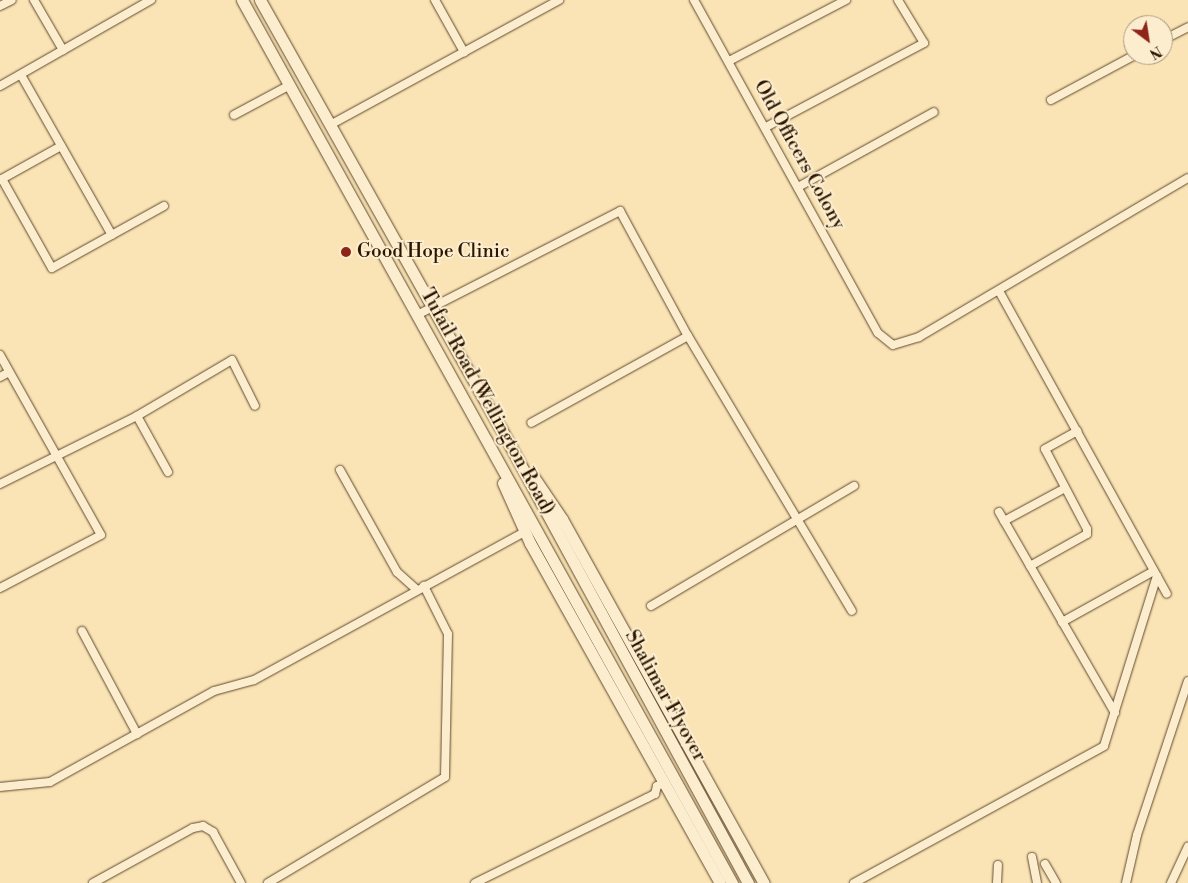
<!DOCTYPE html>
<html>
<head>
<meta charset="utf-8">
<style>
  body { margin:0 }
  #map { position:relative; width:1188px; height:883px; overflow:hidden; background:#fae4b5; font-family:"Libre Bodoni",serif }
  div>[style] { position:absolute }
  .roads { filter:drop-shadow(0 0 1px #5f492d) drop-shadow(0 0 1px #5f492d) }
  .street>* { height:8px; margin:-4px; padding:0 4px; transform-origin:4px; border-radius:4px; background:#fcedcf }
  .secondary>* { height:11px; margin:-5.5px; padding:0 5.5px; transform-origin:5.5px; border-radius:5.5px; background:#fcedcf }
  .dots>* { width:14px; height:14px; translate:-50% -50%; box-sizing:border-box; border:2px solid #fcedcf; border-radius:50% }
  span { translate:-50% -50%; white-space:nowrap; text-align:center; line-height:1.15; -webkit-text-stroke:4px #fcedcf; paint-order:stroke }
  .street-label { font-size:19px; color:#2b1500 }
  .poi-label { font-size:19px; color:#2b1500 }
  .left { translate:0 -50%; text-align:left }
  .north { position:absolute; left:1123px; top:15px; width:50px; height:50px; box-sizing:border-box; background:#fcedcf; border:1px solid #a8977c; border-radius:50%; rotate:149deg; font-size:14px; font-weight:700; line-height:20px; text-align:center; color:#2b1500 }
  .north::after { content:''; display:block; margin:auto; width:18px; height:22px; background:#8f2418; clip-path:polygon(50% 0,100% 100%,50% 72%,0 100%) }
</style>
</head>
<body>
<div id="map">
  <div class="roads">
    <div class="street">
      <i style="left:34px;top:0;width:58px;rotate:59.9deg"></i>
      <i style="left:435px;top:0;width:60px;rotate:60.9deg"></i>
      <i style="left:694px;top:0;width:380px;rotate:61.1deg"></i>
      <i style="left:878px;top:333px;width:19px;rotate:39deg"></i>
      <i style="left:893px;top:345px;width:27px;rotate:-17deg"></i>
      <i style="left:919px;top:337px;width:312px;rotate:-30.6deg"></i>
      <i style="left:0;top:6px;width:13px;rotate:-27deg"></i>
      <i style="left:1163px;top:40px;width:28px;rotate:-27deg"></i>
      <i style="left:729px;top:61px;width:132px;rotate:-27.5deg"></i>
      <i style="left:21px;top:75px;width:184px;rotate:60.4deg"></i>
      <i style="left:0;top:86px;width:174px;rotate:-29.7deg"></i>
      <i style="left:1051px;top:100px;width:95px;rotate:-28.2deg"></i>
      <i style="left:234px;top:115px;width:64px;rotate:-28.2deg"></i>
      <i style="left:330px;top:125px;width:261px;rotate:-28.6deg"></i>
      <i style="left:766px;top:127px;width:179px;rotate:-28deg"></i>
      <i style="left:924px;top:43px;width:50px;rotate:-121.2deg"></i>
      <i style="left:2px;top:179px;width:102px;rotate:60.7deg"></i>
      <i style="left:52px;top:268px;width:128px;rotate:-29deg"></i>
      <i style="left:0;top:180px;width:70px;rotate:-29.1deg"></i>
      <i style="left:798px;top:187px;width:155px;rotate:-28.9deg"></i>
      <i style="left:999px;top:291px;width:346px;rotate:61deg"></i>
      <i style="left:419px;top:314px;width:226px;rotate:-27.1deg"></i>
      <i style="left:620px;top:211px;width:142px;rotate:61.5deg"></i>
      <i style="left:688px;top:336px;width:179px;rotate:151deg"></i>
      <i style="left:688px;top:336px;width:320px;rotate:59.2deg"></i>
      <i style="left:0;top:355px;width:206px;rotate:60.7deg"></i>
      <i style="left:101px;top:535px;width:114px;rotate:152.3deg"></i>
      <i style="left:0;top:377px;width:10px;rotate:-29deg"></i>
      <i style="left:137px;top:416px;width:64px;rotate:61deg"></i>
      <i style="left:340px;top:470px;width:117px;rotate:60.8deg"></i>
      <i style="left:397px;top:572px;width:27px;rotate:42deg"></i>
      <i style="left:0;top:484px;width:153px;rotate:-26.4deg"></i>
      <i style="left:137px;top:416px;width:110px;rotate:-30.5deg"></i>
      <i style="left:232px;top:360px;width:51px;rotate:63.4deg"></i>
      <i style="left:999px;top:512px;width:232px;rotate:60deg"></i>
      <i style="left:1004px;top:521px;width:69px;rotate:-28.4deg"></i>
      <i style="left:1030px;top:566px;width:65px;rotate:-29.3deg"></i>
      <i style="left:1087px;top:534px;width:5px;rotate:-90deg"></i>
      <i style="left:1087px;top:529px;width:90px;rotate:-117.7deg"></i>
      <i style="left:1045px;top:449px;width:37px;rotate:-29deg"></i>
      <i style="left:651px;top:606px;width:236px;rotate:-30.6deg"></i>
      <i style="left:1062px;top:622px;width:105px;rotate:-29deg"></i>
      <i style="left:82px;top:631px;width:117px;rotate:61.9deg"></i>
      <i style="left:0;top:787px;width:50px;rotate:-5.7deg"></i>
      <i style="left:50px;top:782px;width:188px;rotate:-29deg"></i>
      <i style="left:214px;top:691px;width:41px;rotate:-15.4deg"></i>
      <i style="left:254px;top:680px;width:308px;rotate:-28.7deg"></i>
      <i style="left:1032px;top:857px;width:26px;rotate:79deg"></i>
      <i style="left:1045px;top:864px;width:22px;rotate:60deg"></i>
      <i style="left:93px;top:883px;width:114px;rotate:-28.8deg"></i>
      <i style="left:193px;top:828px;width:10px;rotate:-11deg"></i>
      <i style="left:203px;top:826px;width:12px;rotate:31deg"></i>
      <i style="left:213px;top:832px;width:58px;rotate:61.2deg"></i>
      <i style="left:268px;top:883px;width:206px;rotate:-30.9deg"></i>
      <i style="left:445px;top:777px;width:143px;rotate:-88.8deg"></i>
      <i style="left:448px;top:634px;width:54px;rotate:-116.6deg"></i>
      <i style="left:475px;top:883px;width:192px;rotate:-26.3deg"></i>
      <i style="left:647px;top:798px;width:9px;rotate:-27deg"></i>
      <i style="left:655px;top:794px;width:8px;rotate:-76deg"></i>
      <i style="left:657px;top:786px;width:7px;rotate:-27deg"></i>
      <i style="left:854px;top:883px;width:285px;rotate:-28.7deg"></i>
      <i style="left:1104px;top:746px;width:178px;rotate:-72.7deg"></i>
      <i style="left:997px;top:883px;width:18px;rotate:-87deg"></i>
      <i style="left:1126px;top:883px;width:49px;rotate:-77.1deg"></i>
      <i style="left:1137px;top:835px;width:162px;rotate:-71.7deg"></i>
      <i style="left:1171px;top:883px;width:40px;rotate:-65deg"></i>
    </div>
    <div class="secondary">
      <i style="left:242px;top:0;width:1010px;rotate:60.97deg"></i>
      <i style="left:260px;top:0;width:490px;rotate:60.7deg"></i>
      <i style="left:500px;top:427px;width:519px;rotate:61.46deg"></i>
      <i style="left:533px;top:476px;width:52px;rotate:56deg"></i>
      <i style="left:562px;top:519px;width:416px;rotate:61deg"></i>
      <i style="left:503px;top:483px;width:66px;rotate:65.8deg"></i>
      <i style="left:530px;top:543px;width:389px;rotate:60.8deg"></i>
    </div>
  </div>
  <div class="dots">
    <i style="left:346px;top:252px;background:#8f2418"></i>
  </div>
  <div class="street-label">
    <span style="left:799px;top:155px;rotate:61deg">Old Officers Colony</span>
    <span style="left:487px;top:402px;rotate:61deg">Tufail Road (Wellington Road)</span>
    <span style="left:665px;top:696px;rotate:61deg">Shalimar Flyover</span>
  </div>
  <div class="poi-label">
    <span class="left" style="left:357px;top:252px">Good Hope Clinic</span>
  </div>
  <div class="north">N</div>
</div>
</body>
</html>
